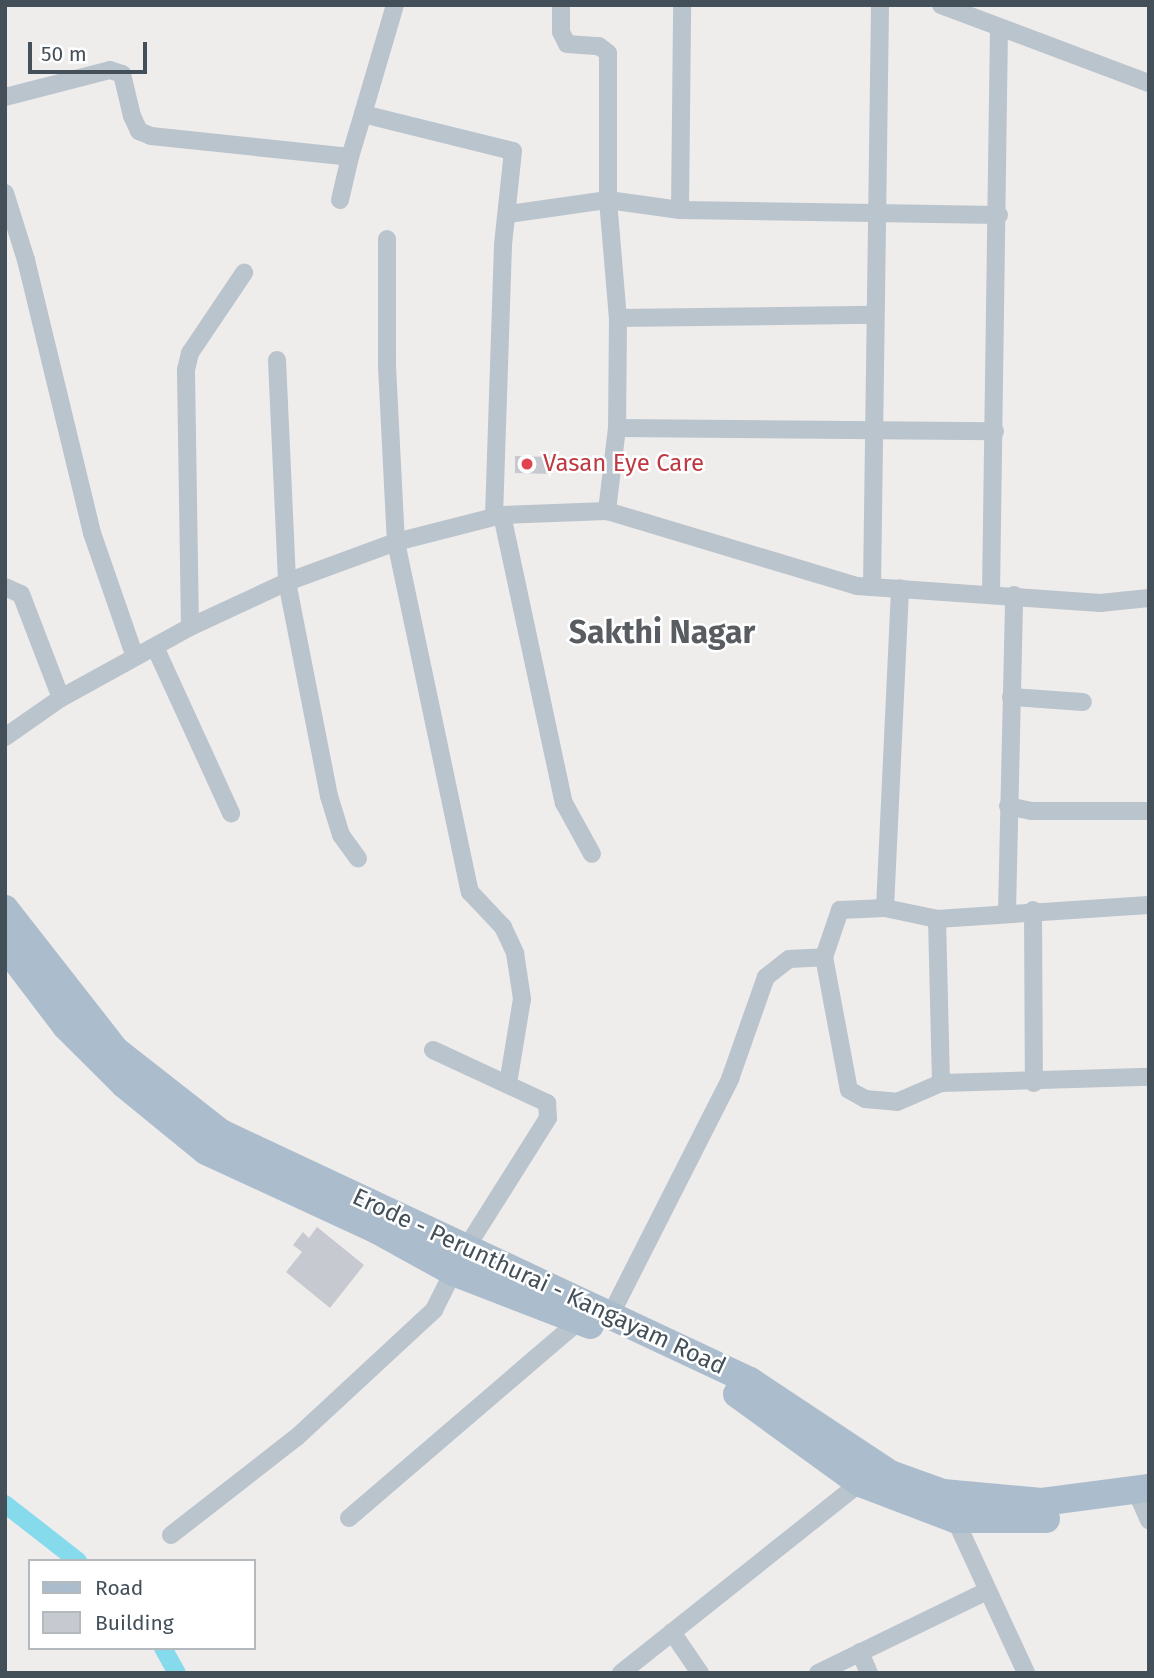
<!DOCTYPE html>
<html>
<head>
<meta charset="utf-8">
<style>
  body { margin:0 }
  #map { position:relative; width:1154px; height:1678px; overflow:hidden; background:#efecec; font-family:"Fira Sans",sans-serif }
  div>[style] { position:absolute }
  .canal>* { height:18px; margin:-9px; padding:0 9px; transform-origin:9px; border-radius:9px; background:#85daec }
  .building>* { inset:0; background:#c6c9cf }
  .street>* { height:18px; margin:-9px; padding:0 9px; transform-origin:9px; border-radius:9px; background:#bac4cc }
  .primary>* { height:28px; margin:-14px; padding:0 14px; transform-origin:14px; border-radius:14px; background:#abbdcc }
  .dots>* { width:19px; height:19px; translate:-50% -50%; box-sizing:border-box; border:4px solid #fff; border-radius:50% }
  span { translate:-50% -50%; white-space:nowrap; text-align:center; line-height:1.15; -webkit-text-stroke:5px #fff; paint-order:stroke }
  .health-label { font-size:24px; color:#be3a42 }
  .left { translate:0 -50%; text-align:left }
  .street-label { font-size:24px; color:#445059 }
  .district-label { font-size:32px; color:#595d61; font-weight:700 }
  .frame { position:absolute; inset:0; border:7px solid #445059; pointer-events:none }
  .legend { position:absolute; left:28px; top:1559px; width:228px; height:91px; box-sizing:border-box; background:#fff; border:2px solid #b4b9bd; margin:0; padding:9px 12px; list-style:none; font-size:21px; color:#445059 }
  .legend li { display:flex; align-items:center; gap:14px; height:35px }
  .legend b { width:35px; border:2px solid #b4b9bd }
  .scale { position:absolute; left:28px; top:42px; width:119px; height:32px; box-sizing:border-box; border:4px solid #445059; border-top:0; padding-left:9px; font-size:21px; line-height:24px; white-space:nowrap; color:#445059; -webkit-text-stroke:5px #fff; paint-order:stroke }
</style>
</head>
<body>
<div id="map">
  <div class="canal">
    <i style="left:5px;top:1504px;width:93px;rotate:38deg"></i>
    <i style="left:163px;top:1648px;width:29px;rotate:61deg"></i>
  </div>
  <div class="building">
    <i style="clip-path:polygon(515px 456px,553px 457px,553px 474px,515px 473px)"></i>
    <i style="clip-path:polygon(317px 1227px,364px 1265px,330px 1308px,286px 1272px,302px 1252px,293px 1245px,303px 1232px,309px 1238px)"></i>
  </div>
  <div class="street">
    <i style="left:395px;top:5px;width:114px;rotate:106.4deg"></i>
    <i style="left:363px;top:114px;width:154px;rotate:13.9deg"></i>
    <i style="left:513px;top:151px;width:95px;rotate:96.1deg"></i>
    <i style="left:503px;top:245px;width:272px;rotate:91.9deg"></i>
    <i style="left:561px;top:5px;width:27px;rotate:90deg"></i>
    <i style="left:561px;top:32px;width:13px;rotate:63deg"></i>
    <i style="left:567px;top:44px;width:32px;rotate:4deg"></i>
    <i style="left:599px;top:46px;width:11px;rotate:38deg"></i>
    <i style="left:608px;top:53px;width:147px;rotate:90deg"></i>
    <i style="left:608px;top:200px;width:118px;rotate:85.2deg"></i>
    <i style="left:618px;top:318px;width:110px;rotate:90.5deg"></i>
    <i style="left:617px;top:428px;width:84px;rotate:96.9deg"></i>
    <i style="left:941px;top:5px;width:222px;rotate:20.6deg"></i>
    <i style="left:5px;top:97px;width:108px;rotate:-14.4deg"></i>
    <i style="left:110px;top:70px;width:13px;rotate:18deg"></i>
    <i style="left:122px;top:74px;width:43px;rotate:76.6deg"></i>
    <i style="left:132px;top:116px;width:17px;rotate:65deg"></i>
    <i style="left:139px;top:131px;width:13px;rotate:23deg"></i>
    <i style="left:151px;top:136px;width:200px;rotate:6deg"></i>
    <i style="left:350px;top:157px;width:45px;rotate:-73.2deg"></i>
    <i style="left:5px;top:193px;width:70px;rotate:72.6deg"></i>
    <i style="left:26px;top:260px;width:281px;rotate:76.4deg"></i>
    <i style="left:92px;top:533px;width:131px;rotate:70.9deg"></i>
    <i style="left:340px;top:200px;width:44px;rotate:-76.9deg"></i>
    <i style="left:680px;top:210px;width:205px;rotate:-89.4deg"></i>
    <i style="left:508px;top:214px;width:101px;rotate:-8deg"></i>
    <i style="left:608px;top:200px;width:73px;rotate:7.9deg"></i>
    <i style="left:680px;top:210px;width:319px;rotate:0.9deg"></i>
    <i style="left:387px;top:239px;width:127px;rotate:90deg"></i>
    <i style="left:387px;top:366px;width:176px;rotate:87.1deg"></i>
    <i style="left:396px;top:542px;width:358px;rotate:78.1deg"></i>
    <i style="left:470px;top:892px;width:48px;rotate:46.7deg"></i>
    <i style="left:503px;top:927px;width:29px;rotate:65deg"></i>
    <i style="left:515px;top:953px;width:47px;rotate:81.3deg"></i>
    <i style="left:522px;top:999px;width:86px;rotate:99.4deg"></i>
    <i style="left:618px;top:318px;width:257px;rotate:-0.7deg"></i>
    <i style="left:277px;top:360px;width:222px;rotate:87.4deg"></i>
    <i style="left:287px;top:582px;width:218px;rotate:78.9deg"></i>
    <i style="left:329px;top:796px;width:41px;rotate:72.9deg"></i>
    <i style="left:341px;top:835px;width:29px;rotate:54deg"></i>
    <i style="left:617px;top:428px;width:378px;rotate:0.5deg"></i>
    <i style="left:502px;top:515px;width:295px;rotate:77.9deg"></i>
    <i style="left:564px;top:803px;width:58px;rotate:61.2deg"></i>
    <i style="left:5px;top:587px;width:17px;rotate:24deg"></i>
    <i style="left:21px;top:594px;width:111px;rotate:69deg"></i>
    <i style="left:872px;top:587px;width:582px;rotate:-89.21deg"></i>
    <i style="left:991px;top:593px;width:565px;rotate:-89.19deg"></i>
    <i style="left:190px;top:627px;width:257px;rotate:-90.9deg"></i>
    <i style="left:186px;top:370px;width:17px;rotate:-77deg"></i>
    <i style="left:190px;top:353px;width:97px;rotate:-56deg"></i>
    <i style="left:155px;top:647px;width:183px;rotate:65.4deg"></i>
    <i style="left:1011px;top:697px;width:72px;rotate:4deg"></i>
    <i style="left:5px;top:737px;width:68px;rotate:-34.9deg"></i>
    <i style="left:61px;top:698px;width:147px;rotate:-28.8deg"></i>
    <i style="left:190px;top:627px;width:107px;rotate:-24.9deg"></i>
    <i style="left:287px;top:582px;width:116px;rotate:-20.2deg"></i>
    <i style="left:396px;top:542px;width:109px;rotate:-14.3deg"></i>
    <i style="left:502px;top:515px;width:105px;rotate:-2.2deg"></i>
    <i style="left:607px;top:511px;width:261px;rotate:16.7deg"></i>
    <i style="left:857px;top:586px;width:244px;rotate:4deg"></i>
    <i style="left:1100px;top:603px;width:49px;rotate:-5.8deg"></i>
    <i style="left:1008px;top:806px;width:24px;rotate:12deg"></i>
    <i style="left:1031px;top:811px;width:118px"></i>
    <i style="left:885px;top:908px;width:53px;rotate:11.9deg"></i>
    <i style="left:937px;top:919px;width:212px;rotate:-3.8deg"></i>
    <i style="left:1033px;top:910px;width:173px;rotate:89.7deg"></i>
    <i style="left:1007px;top:912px;width:317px;rotate:-88.7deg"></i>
    <i style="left:937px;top:919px;width:164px;rotate:88.6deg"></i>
    <i style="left:824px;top:957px;width:135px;rotate:79.4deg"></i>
    <i style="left:849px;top:1090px;width:18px;rotate:29deg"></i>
    <i style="left:865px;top:1099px;width:32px;rotate:5deg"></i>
    <i style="left:897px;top:1102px;width:48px;rotate:-23.4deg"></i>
    <i style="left:941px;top:1083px;width:208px;rotate:-1.7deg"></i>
    <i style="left:433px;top:1050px;width:126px;rotate:24.9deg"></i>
    <i style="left:547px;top:1103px;width:15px;rotate:86deg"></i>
    <i style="left:548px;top:1118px;width:154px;rotate:122.2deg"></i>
    <i style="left:610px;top:1316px;width:266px;rotate:-63.1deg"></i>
    <i style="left:730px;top:1079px;width:108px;rotate:-70.6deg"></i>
    <i style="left:766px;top:977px;width:29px;rotate:-38deg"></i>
    <i style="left:789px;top:959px;width:35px;rotate:-3deg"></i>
    <i style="left:824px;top:957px;width:50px;rotate:-71.2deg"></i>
    <i style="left:840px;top:910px;width:45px;rotate:-2.5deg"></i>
    <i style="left:885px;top:908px;width:320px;rotate:-87.3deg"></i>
    <i style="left:1136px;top:1491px;width:32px;rotate:66deg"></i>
    <i style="left:349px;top:1518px;width:303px;rotate:-40.6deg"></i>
    <i style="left:955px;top:1519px;width:170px;rotate:65.2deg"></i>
    <i style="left:171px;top:1535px;width:160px;rotate:-37.9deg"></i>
    <i style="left:297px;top:1437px;width:187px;rotate:-42.8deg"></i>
    <i style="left:434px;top:1310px;width:42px;rotate:-63.4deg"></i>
    <i style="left:672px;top:1632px;width:50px;rotate:55.7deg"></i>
    <i style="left:860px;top:1652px;width:23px;rotate:67deg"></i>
    <i style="left:621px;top:1673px;width:305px;rotate:-38.5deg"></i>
    <i style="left:818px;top:1673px;width:188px;rotate:-25.9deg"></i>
  </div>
  <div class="primary">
    <i style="left:5px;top:909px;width:179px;rotate:52deg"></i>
    <i style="left:115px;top:1050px;width:135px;rotate:38.1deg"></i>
    <i style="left:221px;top:1133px;width:584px;rotate:25.12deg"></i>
    <i style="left:750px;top:1381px;width:168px;rotate:33.6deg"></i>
    <i style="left:890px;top:1474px;width:56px;rotate:19.7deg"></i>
    <i style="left:943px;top:1493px;width:99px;rotate:5.2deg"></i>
    <i style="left:1042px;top:1502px;width:108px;rotate:-7.5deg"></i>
    <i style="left:5px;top:946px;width:101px;rotate:52.7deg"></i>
    <i style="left:66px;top:1026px;width:83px;rotate:45deg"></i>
    <i style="left:125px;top:1085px;width:104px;rotate:39.2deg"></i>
    <i style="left:206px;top:1151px;width:188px;rotate:24.8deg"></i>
    <i style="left:377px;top:1230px;width:87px;rotate:28.9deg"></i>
    <i style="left:453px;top:1272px;width:147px;rotate:21.1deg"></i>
    <i style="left:737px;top:1394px;width:152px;rotate:35.9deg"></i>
    <i style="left:860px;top:1483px;width:102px;rotate:20.8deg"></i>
    <i style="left:955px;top:1519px;width:91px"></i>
  </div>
  <div class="dots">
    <i style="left:527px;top:464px;background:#e0444e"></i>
  </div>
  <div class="health-label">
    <span class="left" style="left:543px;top:464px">Vasan Eye Care</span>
  </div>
  <div class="street-label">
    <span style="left:539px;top:1282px;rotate:25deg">Erode - Perunthurai - Kangayam Road</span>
  </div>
  <div class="district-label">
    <span style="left:662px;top:632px">Sakthi Nagar</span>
  </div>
  <div class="frame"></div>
  <ul class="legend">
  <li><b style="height:9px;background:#abbdcc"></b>Road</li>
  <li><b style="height:19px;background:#c6c9cf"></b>Building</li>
  </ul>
  <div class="scale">50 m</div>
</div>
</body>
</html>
